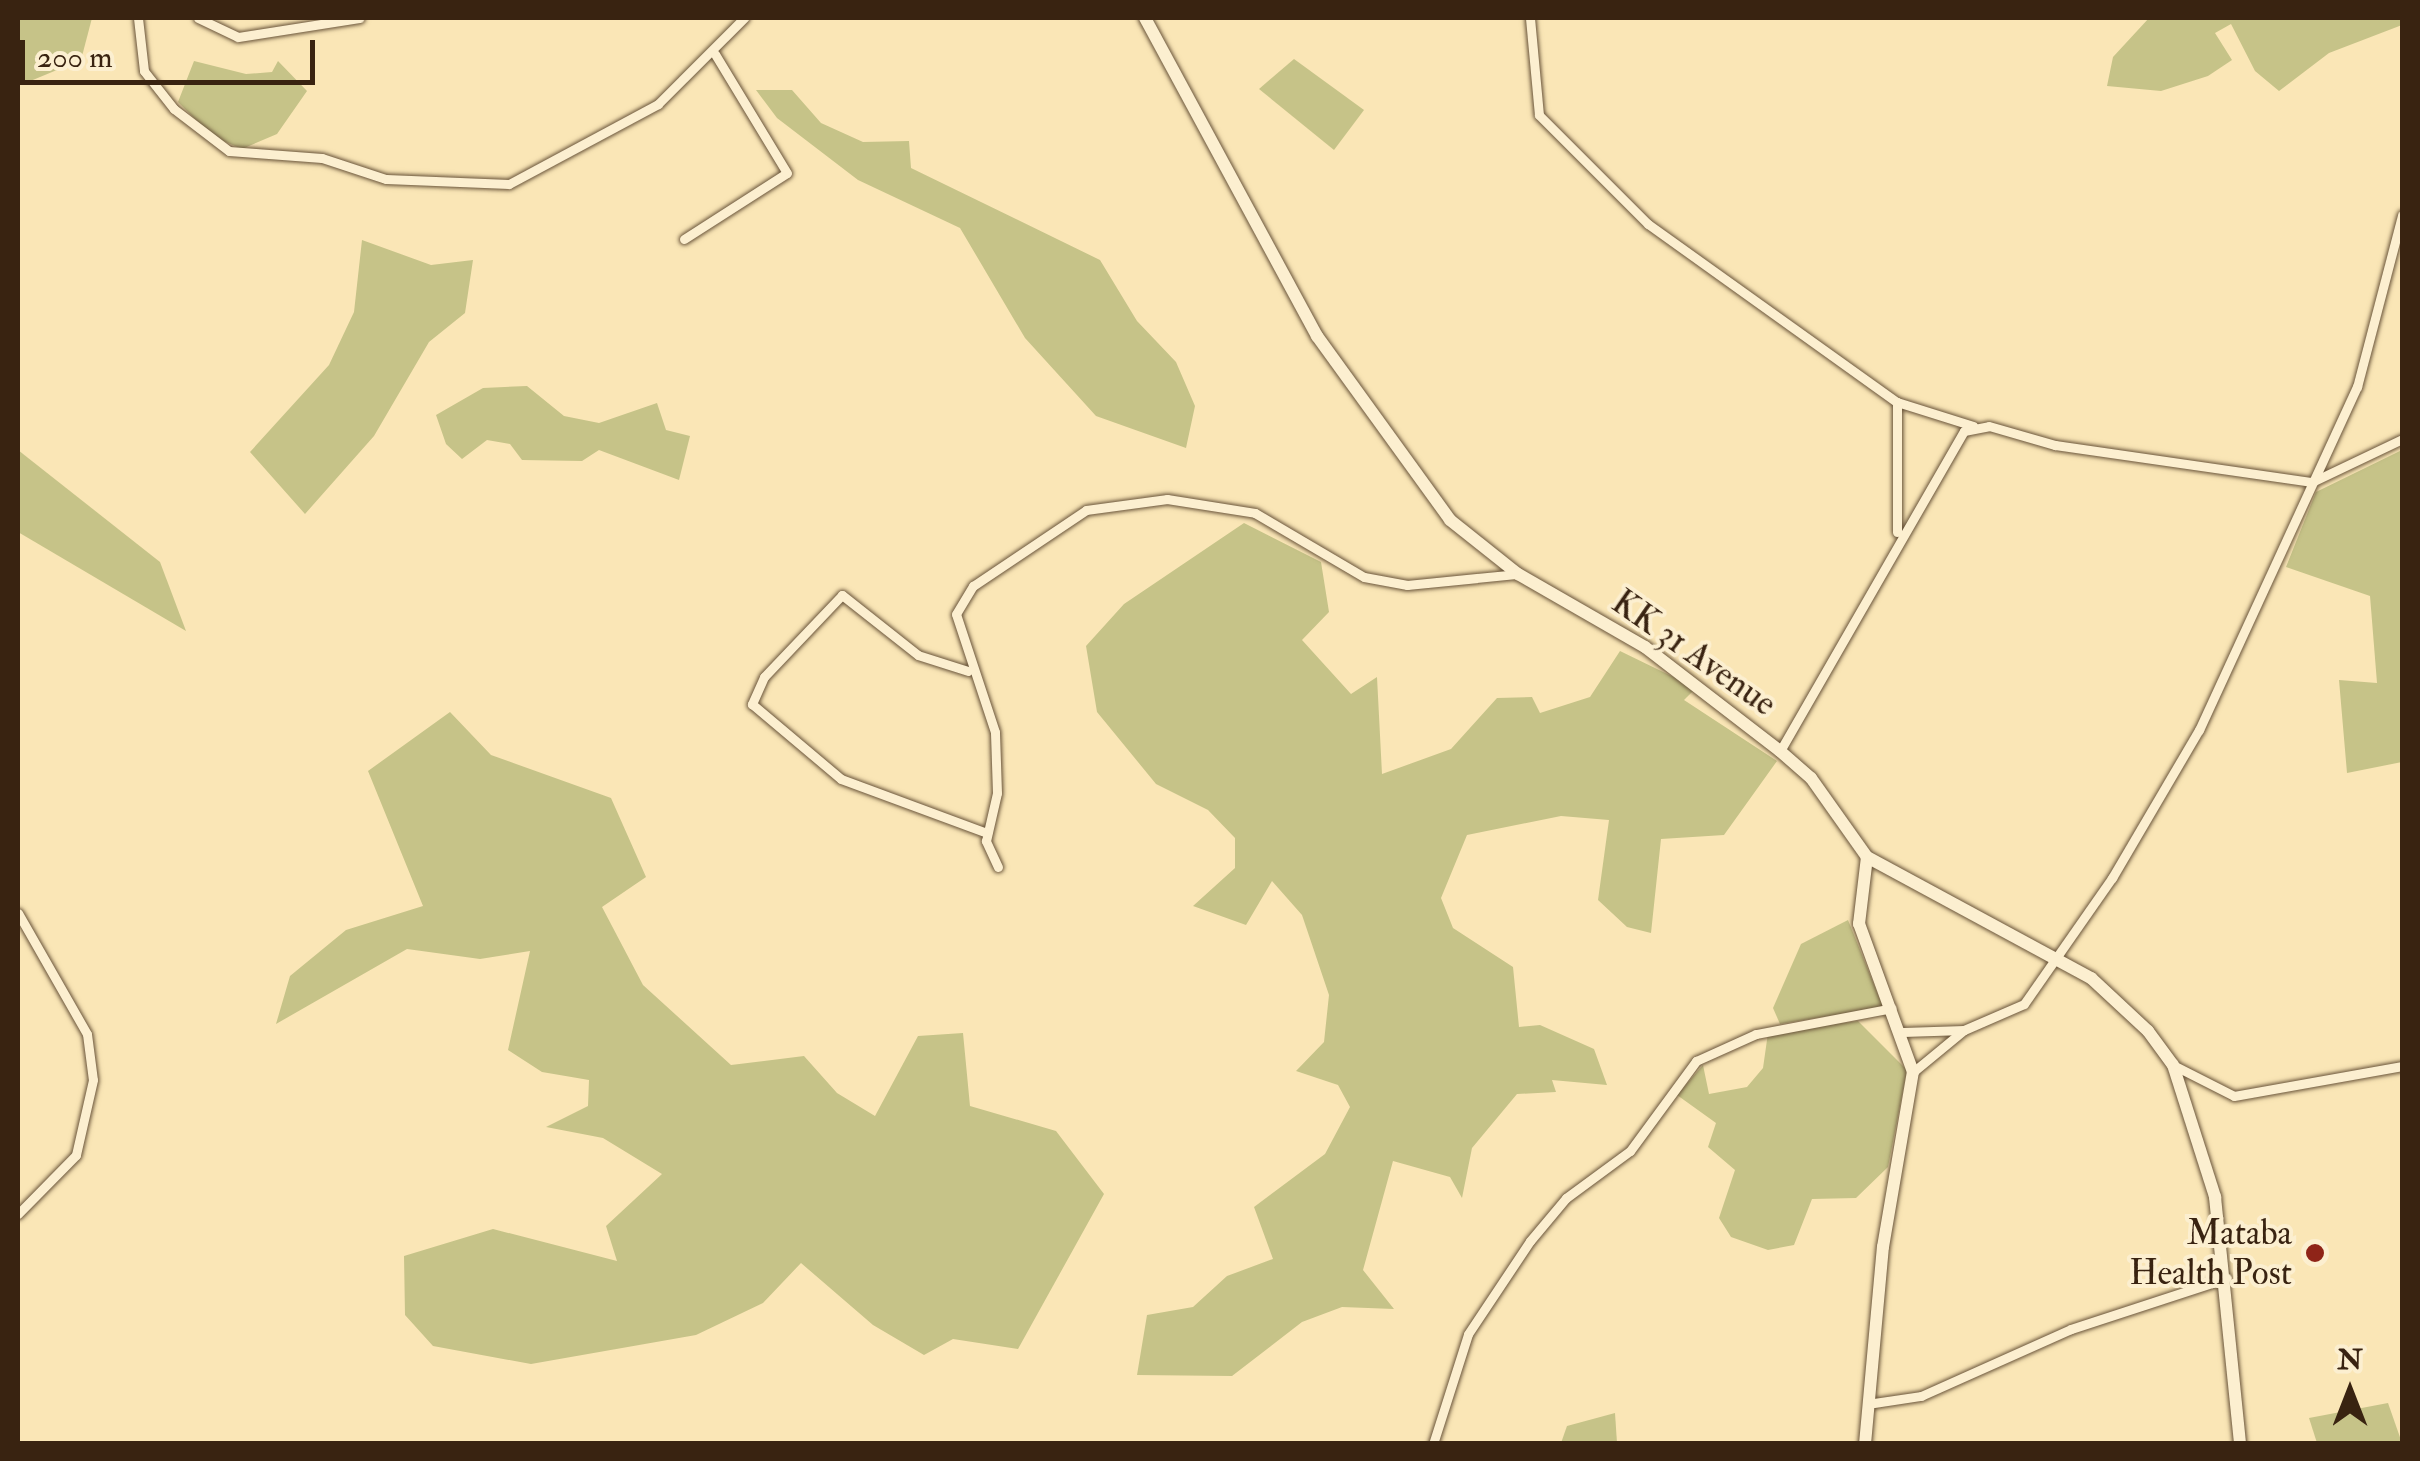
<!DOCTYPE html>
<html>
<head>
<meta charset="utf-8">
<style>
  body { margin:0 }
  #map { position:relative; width:2420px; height:1461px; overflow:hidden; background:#fae6b6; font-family:"IM FELL Double Pica",serif }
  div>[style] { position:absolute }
  .green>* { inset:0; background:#c6c388 }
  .roads { filter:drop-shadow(0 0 2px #69543a) drop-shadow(0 0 2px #69543a) }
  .street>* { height:9px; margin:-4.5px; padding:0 4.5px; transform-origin:4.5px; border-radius:4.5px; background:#fcefd0 }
  .secondary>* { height:12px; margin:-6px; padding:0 6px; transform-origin:6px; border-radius:6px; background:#fcefd0 }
  .dots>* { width:28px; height:28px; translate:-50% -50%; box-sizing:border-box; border:5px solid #fcefd0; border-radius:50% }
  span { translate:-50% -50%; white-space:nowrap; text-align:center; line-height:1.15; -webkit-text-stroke:8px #fcefd0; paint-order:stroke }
  .street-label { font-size:35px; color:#392311 }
  .poi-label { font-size:35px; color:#392311 }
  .right { translate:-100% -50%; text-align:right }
  .frame { position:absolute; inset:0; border:20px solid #392311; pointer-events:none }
  .north { position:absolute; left:2300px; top:1341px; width:100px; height:100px; -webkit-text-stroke:8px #fcefd0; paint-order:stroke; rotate:0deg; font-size:28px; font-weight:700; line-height:40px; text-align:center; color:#392311 }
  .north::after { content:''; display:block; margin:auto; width:35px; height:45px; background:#392311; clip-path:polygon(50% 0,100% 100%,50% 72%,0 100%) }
  .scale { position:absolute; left:20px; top:40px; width:295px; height:45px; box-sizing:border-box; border:5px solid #392311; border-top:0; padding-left:12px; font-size:30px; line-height:35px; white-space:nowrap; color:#392311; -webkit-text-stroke:8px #fcefd0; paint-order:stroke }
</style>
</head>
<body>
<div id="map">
  <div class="green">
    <i style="clip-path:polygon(18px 18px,92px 18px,81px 60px,28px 82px,18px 78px)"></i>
    <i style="clip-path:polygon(2149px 18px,2402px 18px,2402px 25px,2329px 53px,2279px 91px,2255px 71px,2231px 24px,2215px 33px,2232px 60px,2208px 76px,2161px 91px,2107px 86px,2113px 57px)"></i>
    <i style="clip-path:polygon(1294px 59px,1364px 110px,1334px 150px,1259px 89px)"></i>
    <i style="clip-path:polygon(194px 61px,246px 74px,272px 72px,278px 61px,307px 91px,277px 134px,242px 149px,212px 136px,178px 102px)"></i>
    <i style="clip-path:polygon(756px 90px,792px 90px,821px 123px,863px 142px,909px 141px,911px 168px,1100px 260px,1137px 321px,1176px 362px,1195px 406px,1186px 448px,1096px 416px,1025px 338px,960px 228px,858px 180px,777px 118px)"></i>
    <i style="clip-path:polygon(362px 240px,431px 265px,473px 260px,465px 313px,429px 342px,374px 436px,305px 514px,250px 452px,329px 365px,354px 312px)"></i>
    <i style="clip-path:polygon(527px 386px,564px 416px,599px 423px,657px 403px,666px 430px,690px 436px,679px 480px,599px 450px,582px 461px,522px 460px,510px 444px,487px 440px,462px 459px,446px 444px,436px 415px,483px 388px)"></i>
    <i style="clip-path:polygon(18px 450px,160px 562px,186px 631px,18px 532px)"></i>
    <i style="clip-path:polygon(2402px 450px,2402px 762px,2347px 773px,2339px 680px,2377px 683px,2370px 596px,2286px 567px,2316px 492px)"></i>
    <i style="clip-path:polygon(1244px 523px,1321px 562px,1329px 612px,1302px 640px,1351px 694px,1377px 677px,1382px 774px,1451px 749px,1497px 698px,1532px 697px,1540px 713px,1590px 697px,1620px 651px,1696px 688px,1684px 700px,1777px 761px,1724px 835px,1661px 839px,1651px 933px,1627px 927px,1598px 900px,1609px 820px,1561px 816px,1467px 835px,1441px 898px,1453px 928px,1513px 967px,1519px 1027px,1540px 1025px,1594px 1049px,1607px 1085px,1552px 1080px,1556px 1092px,1517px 1094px,1472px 1148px,1462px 1198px,1450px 1177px,1393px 1161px,1363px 1270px,1394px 1309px,1342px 1307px,1302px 1322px,1232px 1376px,1137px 1375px,1147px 1315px,1193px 1307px,1227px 1276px,1273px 1259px,1254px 1207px,1325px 1154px,1350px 1107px,1338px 1085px,1296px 1071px,1324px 1042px,1329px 995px,1302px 915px,1272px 881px,1246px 925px,1193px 906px,1235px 868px,1235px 838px,1208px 810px,1156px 784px,1097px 712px,1086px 646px,1124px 604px)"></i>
    <i style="clip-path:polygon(450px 712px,491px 755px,611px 798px,646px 877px,602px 907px,643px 985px,731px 1065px,804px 1056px,837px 1093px,875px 1116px,918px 1036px,963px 1033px,970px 1106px,1056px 1131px,1104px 1194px,1018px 1349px,953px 1339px,924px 1355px,873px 1325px,801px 1263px,763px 1303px,696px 1335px,531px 1364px,433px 1346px,405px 1315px,404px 1256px,493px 1229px,617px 1261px,606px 1226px,662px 1174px,603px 1138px,546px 1127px,588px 1106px,589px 1080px,542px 1072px,508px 1050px,530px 951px,480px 959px,407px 949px,276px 1024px,290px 976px,346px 930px,423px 906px,368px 771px)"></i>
    <i style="clip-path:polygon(1848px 920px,1883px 1007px,1780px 1024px,1773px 1008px,1801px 944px)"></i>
    <i style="clip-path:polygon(1858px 1021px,1907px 1070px,1888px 1167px,1856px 1198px,1812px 1199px,1794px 1245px,1768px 1250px,1731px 1237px,1719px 1218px,1735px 1170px,1708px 1147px,1716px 1123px,1677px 1095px,1703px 1065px,1709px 1094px,1747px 1087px,1763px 1068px,1768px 1033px)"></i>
    <i style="clip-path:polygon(2388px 1403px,2402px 1443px,2317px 1443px,2309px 1418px)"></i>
    <i style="clip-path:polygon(1615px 1413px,1617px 1443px,1561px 1443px,1567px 1426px)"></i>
  </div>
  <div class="roads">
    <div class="street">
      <i style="left:138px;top:18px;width:53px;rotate:83.5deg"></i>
      <i style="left:144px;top:71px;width:48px;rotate:51.7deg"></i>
      <i style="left:174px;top:109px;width:69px;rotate:37.4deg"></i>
      <i style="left:229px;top:151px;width:93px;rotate:4.3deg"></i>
      <i style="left:322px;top:158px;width:67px;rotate:18.2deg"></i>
      <i style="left:386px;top:179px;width:123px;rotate:2.3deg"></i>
      <i style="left:509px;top:184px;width:169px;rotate:-28.2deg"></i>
      <i style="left:658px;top:104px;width:122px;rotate:-45deg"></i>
      <i style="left:198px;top:18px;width:44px;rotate:25.4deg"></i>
      <i style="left:238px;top:37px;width:123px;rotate:-8.9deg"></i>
      <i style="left:1530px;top:18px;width:97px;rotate:84.7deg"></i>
      <i style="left:1539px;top:115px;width:154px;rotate:45deg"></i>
      <i style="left:1648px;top:224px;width:306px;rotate:35.6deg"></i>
      <i style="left:1897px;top:402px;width:80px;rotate:17.5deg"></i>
      <i style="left:684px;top:239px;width:122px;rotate:-32.7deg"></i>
      <i style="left:787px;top:173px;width:139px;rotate:-121.2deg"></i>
      <i style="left:1897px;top:402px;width:130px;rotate:90deg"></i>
      <i style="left:968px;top:671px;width:52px;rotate:-162.3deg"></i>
      <i style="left:918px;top:655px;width:97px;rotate:-141.7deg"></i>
      <i style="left:842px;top:595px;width:113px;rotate:133.6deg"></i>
      <i style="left:764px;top:677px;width:30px;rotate:114deg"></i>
      <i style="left:752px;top:704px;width:116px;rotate:40.1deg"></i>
      <i style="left:841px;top:779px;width:156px;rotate:20.3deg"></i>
      <i style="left:1780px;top:751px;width:369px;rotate:-60.1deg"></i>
      <i style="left:1964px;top:431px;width:25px;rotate:-11deg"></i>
      <i style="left:1989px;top:426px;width:69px;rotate:16.1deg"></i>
      <i style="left:2055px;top:445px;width:260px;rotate:8.2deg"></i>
      <i style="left:2312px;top:482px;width:100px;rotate:-25.5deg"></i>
      <i style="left:998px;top:867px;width:29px;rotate:-115deg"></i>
      <i style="left:986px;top:841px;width:49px;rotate:-77.1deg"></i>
      <i style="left:997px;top:793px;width:61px;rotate:-91.9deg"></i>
      <i style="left:995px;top:732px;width:124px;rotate:-108.3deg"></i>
      <i style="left:956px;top:614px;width:33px;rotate:-59deg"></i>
      <i style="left:973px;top:586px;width:136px;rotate:-33.9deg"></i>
      <i style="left:1086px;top:510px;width:82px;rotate:-7.7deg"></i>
      <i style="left:1167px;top:499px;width:89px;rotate:9deg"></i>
      <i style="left:1255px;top:513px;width:126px;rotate:30.4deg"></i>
      <i style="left:1364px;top:577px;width:44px;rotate:10.5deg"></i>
      <i style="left:1407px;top:585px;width:112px;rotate:-5.7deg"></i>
      <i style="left:18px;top:913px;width:139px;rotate:60.3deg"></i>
      <i style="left:87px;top:1034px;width:46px;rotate:82.6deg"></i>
      <i style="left:93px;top:1080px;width:77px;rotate:102.8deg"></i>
      <i style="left:76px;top:1155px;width:83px;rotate:134.5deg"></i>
      <i style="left:1903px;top:1032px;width:61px;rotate:-1.9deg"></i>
      <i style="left:1964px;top:1030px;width:65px;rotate:-23.4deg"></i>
      <i style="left:2024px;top:1004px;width:154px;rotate:-55.1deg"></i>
      <i style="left:2112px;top:878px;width:172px;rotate:-59.6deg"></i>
      <i style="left:2199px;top:730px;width:378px;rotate:-65.3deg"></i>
      <i style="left:2357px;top:387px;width:178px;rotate:-75.3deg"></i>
      <i style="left:2173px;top:1065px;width:68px;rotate:26.9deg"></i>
      <i style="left:2234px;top:1096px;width:171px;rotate:-10.1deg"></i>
      <i style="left:1913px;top:1072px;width:66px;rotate:-39.5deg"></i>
      <i style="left:1874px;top:1403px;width:48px;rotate:-8.5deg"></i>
      <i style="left:1921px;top:1396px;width:164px;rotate:-24.1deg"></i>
      <i style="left:2071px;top:1329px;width:164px;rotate:-18.1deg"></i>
      <i style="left:1433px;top:1444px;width:115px;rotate:-72.3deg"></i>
      <i style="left:1468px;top:1334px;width:112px;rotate:-56.3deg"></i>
      <i style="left:1530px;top:1241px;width:56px;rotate:-50.1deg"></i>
      <i style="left:1566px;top:1198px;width:79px;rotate:-36.3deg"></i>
      <i style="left:1630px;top:1151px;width:112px;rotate:-53.7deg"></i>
      <i style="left:1696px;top:1061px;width:66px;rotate:-24.2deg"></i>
      <i style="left:1756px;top:1034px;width:138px;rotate:-10.8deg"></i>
    </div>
    <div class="secondary">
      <i style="left:1145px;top:18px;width:362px;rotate:61.6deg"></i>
      <i style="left:1317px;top:336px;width:227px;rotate:54.1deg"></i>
      <i style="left:1450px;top:520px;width:87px;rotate:38.5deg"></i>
      <i style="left:1518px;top:574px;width:146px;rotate:29.9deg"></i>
      <i style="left:1645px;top:647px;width:170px;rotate:37.6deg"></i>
      <i style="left:1780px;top:751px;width:41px;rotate:41.1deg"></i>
      <i style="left:1811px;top:778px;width:97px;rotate:54.7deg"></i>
      <i style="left:1867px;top:857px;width:255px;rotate:28.4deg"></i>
      <i style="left:2091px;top:978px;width:78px;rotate:42.9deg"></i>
      <i style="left:2148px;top:1031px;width:42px;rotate:53.7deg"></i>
      <i style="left:2173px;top:1065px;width:139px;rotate:72.3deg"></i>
      <i style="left:2215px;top:1197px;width:248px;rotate:84.2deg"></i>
      <i style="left:1865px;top:1444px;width:198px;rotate:-84.8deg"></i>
      <i style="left:1883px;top:1247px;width:178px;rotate:-80.3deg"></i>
      <i style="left:1913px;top:1072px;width:158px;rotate:-110deg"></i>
      <i style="left:1859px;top:924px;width:67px;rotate:-83.2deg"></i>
    </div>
  </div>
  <div class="dots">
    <i style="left:2315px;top:1253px;background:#8f2418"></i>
  </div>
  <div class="street-label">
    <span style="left:1694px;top:653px;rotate:35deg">KK 31 Avenue</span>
  </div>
  <div class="poi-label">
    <span class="right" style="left:2292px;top:1253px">Mataba<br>Health Post</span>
  </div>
  <div class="frame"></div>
  <div class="north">N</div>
  <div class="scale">200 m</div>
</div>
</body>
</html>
